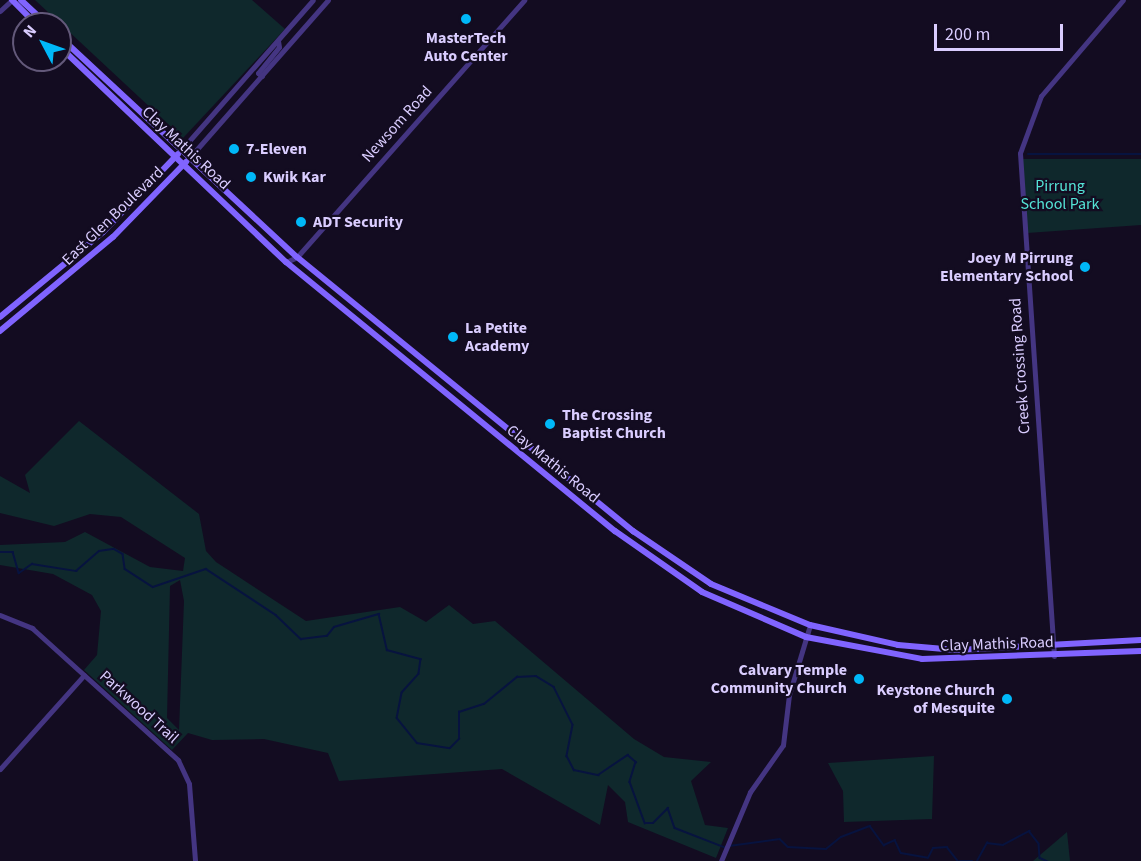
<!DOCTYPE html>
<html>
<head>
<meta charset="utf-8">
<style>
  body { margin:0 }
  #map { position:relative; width:1141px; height:861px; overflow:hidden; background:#130c21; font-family:"Source Sans 3",sans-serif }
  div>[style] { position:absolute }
  .green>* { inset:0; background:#0f282c }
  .stream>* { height:1.5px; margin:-0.75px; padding:0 0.75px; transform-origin:0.75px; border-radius:0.75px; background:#07133f }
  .tertiary>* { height:5px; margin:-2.5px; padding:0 2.5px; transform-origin:2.5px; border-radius:2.5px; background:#443582 }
  .secondary>* { height:6px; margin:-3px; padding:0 3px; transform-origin:3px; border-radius:3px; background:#8064ff }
  .dots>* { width:16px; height:16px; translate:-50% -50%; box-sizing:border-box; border:3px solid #130c21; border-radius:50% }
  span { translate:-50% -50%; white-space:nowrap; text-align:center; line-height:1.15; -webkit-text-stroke:4.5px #130c21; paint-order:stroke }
  .poi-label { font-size:16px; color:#dacdff; font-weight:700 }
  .left { translate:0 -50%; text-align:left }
  .right { translate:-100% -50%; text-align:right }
  .street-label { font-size:16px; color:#dacdff }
  .park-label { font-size:16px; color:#54e3d6 }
  .north { position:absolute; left:12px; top:12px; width:60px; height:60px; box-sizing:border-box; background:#130c21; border:2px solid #63597a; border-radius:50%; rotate:311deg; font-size:16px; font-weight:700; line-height:24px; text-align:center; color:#dacdff }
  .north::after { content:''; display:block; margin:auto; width:21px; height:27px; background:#00b8f8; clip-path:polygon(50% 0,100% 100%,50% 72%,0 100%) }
  .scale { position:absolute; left:934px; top:24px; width:129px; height:27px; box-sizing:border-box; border:3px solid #dacdff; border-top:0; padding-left:8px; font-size:18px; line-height:21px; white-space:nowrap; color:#dacdff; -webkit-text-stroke:4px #130c21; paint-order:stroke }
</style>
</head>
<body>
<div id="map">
  <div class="green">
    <i style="clip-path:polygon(35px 0,252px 0,285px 29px,183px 138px)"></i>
    <i style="clip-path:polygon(1021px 159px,1141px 159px,1141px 225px,1027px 233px)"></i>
    <i style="clip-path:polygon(evenodd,79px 421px,199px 514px,206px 551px,216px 562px,306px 621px,400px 607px,426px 622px,449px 605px,473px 624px,495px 621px,634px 739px,664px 757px,711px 762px,691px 781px,705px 825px,728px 828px,716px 858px,628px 822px,625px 802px,608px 785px,600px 825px,502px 769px,339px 781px,328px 753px,264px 739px,212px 740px,188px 733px,172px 750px,84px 670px,97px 655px,101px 611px,92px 595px,53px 574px,0 565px,0 545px,65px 542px,85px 532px,150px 567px,183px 571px,185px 558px,121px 517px,90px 514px,54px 526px,0 513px,0 476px,30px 493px,25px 475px,79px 421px,180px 580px,184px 601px,179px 730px,167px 718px,170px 586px,180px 580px)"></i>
    <i style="clip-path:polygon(934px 756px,932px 819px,844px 822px,843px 791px,828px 763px)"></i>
    <i style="clip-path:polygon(1067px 832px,1070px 861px,1033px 861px)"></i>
  </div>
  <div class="stream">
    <i style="left:1028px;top:154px;width:113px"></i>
    <i style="left:0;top:552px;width:13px"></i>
    <i style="left:13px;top:552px;width:22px;rotate:74deg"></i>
    <i style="left:19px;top:573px;width:16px;rotate:-35deg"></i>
    <i style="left:32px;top:564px;width:45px;rotate:9deg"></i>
    <i style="left:76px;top:571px;width:30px;rotate:-41deg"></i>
    <i style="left:99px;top:551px;width:15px;rotate:-8deg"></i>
    <i style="left:114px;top:549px;width:10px;rotate:29deg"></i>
    <i style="left:123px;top:554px;width:15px;rotate:82deg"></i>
    <i style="left:125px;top:569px;width:33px;rotate:33deg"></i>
    <i style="left:153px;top:587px;width:56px;rotate:-18.8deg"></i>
    <i style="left:206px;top:569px;width:84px;rotate:33.3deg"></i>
    <i style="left:276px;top:615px;width:35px;rotate:44deg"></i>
    <i style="left:301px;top:639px;width:26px;rotate:-7deg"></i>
    <i style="left:327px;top:636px;width:11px;rotate:-52deg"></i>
    <i style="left:334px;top:627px;width:47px;rotate:-16.1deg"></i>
    <i style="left:379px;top:614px;width:37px;rotate:77deg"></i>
    <i style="left:387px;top:650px;width:35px;rotate:15deg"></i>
    <i style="left:421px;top:659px;width:15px;rotate:98deg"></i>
    <i style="left:419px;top:674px;width:25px;rotate:132deg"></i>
    <i style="left:402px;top:693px;width:25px;rotate:101deg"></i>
    <i style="left:397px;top:718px;width:32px;rotate:51deg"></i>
    <i style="left:417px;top:743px;width:33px;rotate:9deg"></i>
    <i style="left:450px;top:748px;width:13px;rotate:-45deg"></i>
    <i style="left:459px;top:739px;width:27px;rotate:-90deg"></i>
    <i style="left:459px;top:712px;width:26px;rotate:-18deg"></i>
    <i style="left:484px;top:704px;width:43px;rotate:-39.3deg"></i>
    <i style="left:517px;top:677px;width:19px;rotate:-3deg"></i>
    <i style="left:536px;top:676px;width:21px;rotate:31deg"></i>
    <i style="left:554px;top:687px;width:42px;rotate:63.4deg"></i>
    <i style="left:573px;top:725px;width:32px;rotate:101deg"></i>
    <i style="left:567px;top:756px;width:16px;rotate:63deg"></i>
    <i style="left:574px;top:770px;width:25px;rotate:12deg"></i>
    <i style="left:598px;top:775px;width:36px;rotate:-34deg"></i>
    <i style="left:628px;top:755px;width:11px;rotate:41deg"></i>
    <i style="left:636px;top:762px;width:21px;rotate:107deg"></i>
    <i style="left:630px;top:782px;width:44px;rotate:69.9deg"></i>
    <i style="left:645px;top:823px;width:8px"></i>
    <i style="left:653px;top:823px;width:21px;rotate:-45deg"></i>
    <i style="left:668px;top:808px;width:21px;rotate:71deg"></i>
    <i style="left:675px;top:828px;width:53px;rotate:21.2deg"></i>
    <i style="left:729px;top:846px;width:51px;rotate:-7.8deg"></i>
    <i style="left:780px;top:839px;width:11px;rotate:45deg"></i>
    <i style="left:788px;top:847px;width:38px;rotate:3deg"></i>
    <i style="left:826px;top:849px;width:19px;rotate:-39deg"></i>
    <i style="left:841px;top:837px;width:31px;rotate:-21deg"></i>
    <i style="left:870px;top:826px;width:24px;rotate:54deg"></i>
    <i style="left:884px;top:845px;width:12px;rotate:-24deg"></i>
    <i style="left:895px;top:840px;width:14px;rotate:65deg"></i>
    <i style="left:901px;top:853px;width:27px;rotate:10deg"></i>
    <i style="left:928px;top:858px;width:11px;rotate:-63deg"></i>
    <i style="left:933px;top:848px;width:14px;rotate:-4deg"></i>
    <i style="left:947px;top:847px;width:18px;rotate:52deg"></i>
    <i style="left:960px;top:861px;width:12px"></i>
    <i style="left:977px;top:861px;width:21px;rotate:-61deg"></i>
    <i style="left:987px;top:843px;width:16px;rotate:7deg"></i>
    <i style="left:1003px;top:845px;width:30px;rotate:-28deg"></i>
    <i style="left:1029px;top:831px;width:16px;rotate:52deg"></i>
    <i style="left:1039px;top:844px;width:14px;rotate:86deg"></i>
    <i style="left:1040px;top:858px;width:8px;rotate:23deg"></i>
  </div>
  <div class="tertiary">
    <i style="left:0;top:11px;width:16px;rotate:-43deg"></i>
    <i style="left:262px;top:76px;width:5px;rotate:-143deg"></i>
    <i style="left:258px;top:73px;width:33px;rotate:-51deg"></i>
    <i style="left:279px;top:47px;width:6px;rotate:-99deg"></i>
    <i style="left:182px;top:149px;width:198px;rotate:-48.7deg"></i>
    <i style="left:190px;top:157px;width:209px;rotate:-48.7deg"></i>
    <i style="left:286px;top:262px;width:12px;rotate:-24deg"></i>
    <i style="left:297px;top:257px;width:343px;rotate:-48.5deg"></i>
    <i style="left:0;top:615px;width:35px;rotate:22deg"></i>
    <i style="left:32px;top:628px;width:197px;rotate:42.1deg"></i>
    <i style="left:178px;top:760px;width:26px;rotate:65deg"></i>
    <i style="left:189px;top:784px;width:77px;rotate:85.5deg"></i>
    <i style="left:1054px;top:656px;width:504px;rotate:-93.87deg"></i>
    <i style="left:1020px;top:153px;width:61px;rotate:-69.8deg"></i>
    <i style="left:1041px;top:96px;width:126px;rotate:-49.5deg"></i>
    <i style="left:0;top:769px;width:126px;rotate:-48.2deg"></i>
    <i style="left:721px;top:861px;width:75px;rotate:-67.2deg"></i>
    <i style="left:750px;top:792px;width:57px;rotate:-54.9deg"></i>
    <i style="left:783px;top:745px;width:50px;rotate:-83.2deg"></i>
    <i style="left:789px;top:695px;width:73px;rotate:-73.3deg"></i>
  </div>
  <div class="secondary">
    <i style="left:12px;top:0;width:34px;rotate:45deg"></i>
    <i style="left:21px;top:0;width:35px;rotate:43deg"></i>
    <i style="left:60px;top:37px;width:323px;rotate:42.9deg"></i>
    <i style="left:297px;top:257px;width:434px;rotate:39.2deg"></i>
    <i style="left:633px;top:531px;width:94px;rotate:34.2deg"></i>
    <i style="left:711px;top:584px;width:107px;rotate:22.5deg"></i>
    <i style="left:810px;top:625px;width:90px;rotate:12.8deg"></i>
    <i style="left:898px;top:645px;width:58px;rotate:4.9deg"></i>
    <i style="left:956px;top:650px;width:185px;rotate:-3.1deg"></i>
    <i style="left:60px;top:47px;width:312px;rotate:43.6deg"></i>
    <i style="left:286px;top:262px;width:425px;rotate:39.3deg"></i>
    <i style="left:615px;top:531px;width:106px;rotate:35deg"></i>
    <i style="left:702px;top:592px;width:113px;rotate:23.4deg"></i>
    <i style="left:806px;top:637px;width:118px;rotate:10.7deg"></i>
    <i style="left:922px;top:659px;width:219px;rotate:-2.1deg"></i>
    <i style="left:0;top:317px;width:134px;rotate:-39.5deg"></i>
    <i style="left:103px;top:232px;width:108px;rotate:-46.1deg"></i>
    <i style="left:0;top:331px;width:147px;rotate:-39.8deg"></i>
    <i style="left:113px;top:237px;width:105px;rotate:-45.8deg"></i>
  </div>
  <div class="dots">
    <i style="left:466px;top:19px;background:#00b8f8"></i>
    <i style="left:234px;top:149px;background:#00b8f8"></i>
    <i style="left:251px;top:177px;background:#00b8f8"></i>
    <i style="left:301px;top:222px;background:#00b8f8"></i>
    <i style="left:1085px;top:267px;background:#00b8f8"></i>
    <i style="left:453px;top:337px;background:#00b8f8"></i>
    <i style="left:550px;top:424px;background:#00b8f8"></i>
    <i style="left:859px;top:679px;background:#00b8f8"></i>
    <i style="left:1007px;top:699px;background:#00b8f8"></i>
  </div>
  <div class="poi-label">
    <span style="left:466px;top:47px">MasterTech<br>Auto Center</span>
    <span class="left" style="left:246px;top:149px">7-Eleven</span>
    <span class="left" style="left:263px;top:177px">Kwik Kar</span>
    <span class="left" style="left:313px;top:222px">ADT Security</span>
    <span class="right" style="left:1073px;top:267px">Joey M Pirrung<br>Elementary School</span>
    <span class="left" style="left:465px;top:337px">La Petite<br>Academy</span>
    <span class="left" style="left:562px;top:424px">The Crossing<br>Baptist Church</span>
    <span class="right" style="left:847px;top:679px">Calvary Temple<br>Community Church</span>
    <span class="right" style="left:995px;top:699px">Keystone Church<br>of Mesquite</span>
  </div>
  <div class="street-label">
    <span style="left:397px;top:124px;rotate:-48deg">Newsom Road</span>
    <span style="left:186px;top:148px;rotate:43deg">Clay Mathis Road</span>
    <span style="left:113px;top:216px;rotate:-44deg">East Glen Boulevard</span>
    <span style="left:1020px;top:366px;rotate:-94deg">Creek Crossing Road</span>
    <span style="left:553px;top:464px;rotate:39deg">Clay Mathis Road</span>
    <span style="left:997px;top:644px;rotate:-2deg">Clay Mathis Road</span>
    <span style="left:139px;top:707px;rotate:42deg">Parkwood Trail</span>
  </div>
  <div class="park-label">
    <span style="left:1060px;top:195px">Pirrung<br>School Park</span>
  </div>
  <div class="north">N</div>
  <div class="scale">200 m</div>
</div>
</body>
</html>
